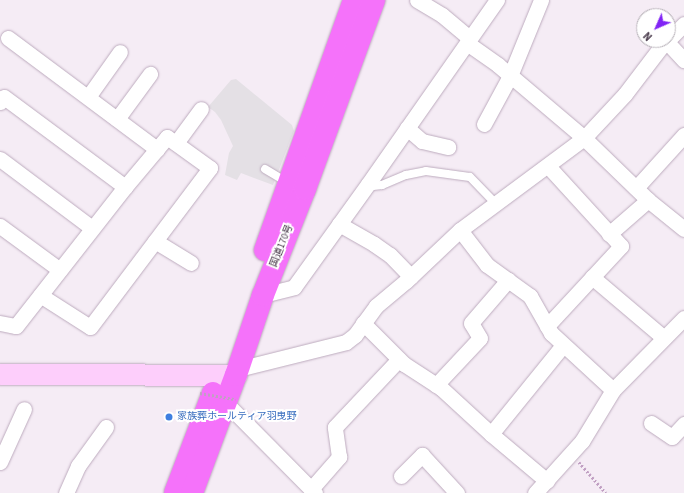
<!DOCTYPE html>
<html>
<head>
<meta charset="utf-8">
<style>
  body { margin:0 }
  #map { position:relative; width:684px; height:493px; overflow:hidden; background:#f5ecf5; font-family:"Source Sans 3","Noto Sans JP",sans-serif }
  div>[style] { position:absolute }
  .parking>* { inset:0; background:#e4e0e5 }
  .path>* { height:2.5px; margin-top:-1.25px; transform-origin:0; background:repeating-linear-gradient(90deg,#c1a0c3 0 2px,transparent 0 4px) }
  .roads { filter:drop-shadow(0 0 1px #bdabbe) drop-shadow(0 0 1px #bdabbe) }
  .lane>* { height:8px; margin:-4px; padding:0 4px; transform-origin:4px; border-radius:4px; background:#fff }
  .street>* { height:15px; margin:-7.5px; padding:0 7.5px; transform-origin:7.5px; border-radius:7.5px; background:#fff }
  .secondary>* { height:21px; margin:-10.5px; padding:0 10.5px; transform-origin:10.5px; border-radius:10.5px; background:#fdcefb }
  .highway>* { height:22px; margin:-11px; padding:0 11px; transform-origin:11px; border-radius:11px; background:#f572fa }
  .path-bridge>* { height:2.5px; margin-top:-1.25px; transform-origin:0; background:repeating-linear-gradient(90deg,#c1a0c3 0 2px,transparent 0 4px) }
  .dots>* { width:11px; height:11px; translate:-50% -50%; box-sizing:border-box; border:2px solid #fff; border-radius:50% }
  span { translate:-50% -50%; white-space:nowrap; text-align:center; line-height:1.15; -webkit-text-stroke:4px #fff; paint-order:stroke }
  .street-label { font-size:10px; color:#48394a }
  .shop-label { font-size:10px; color:#366cbe }
  .left { translate:0 -50%; text-align:left }
  .north { position:absolute; left:636px; top:8px; width:40px; height:40px; box-sizing:border-box; background:#fff; border:1px solid #b6b0b7; border-radius:50%; rotate:225deg; font-size:11px; font-weight:700; line-height:16px; text-align:center; color:#48394a }
  .north::after { content:''; display:block; margin:auto; width:14px; height:18px; background:#8123f5; clip-path:polygon(50% 0,100% 100%,50% 72%,0 100%) }
</style>
</head>
<body>
<div id="map">
  <div class="parking">
    <i style="clip-path:polygon(236px 79px,292px 125px,294px 131px,273px 185px,241px 173px,237px 180px,225px 175px,229px 153px,233px 146px,221px 120px,215px 112px,208px 107px,231px 80px)"></i>
  </div>
  <div class="path">
    <i style="left:579px;top:462px;width:41px;rotate:48.9deg"></i>
  </div>
  <div class="roads">
    <div class="lane">
      <i style="left:265px;top:169px;width:27px;rotate:31deg"></i>
      <i style="left:368px;top:184px;width:5px;rotate:22deg"></i>
      <i style="left:373px;top:186px;width:9px;rotate:-6deg"></i>
      <i style="left:382px;top:185px;width:26px;rotate:-23deg"></i>
      <i style="left:406px;top:175px;width:20px;rotate:-11deg"></i>
      <i style="left:426px;top:171px;width:44px;rotate:7.8deg"></i>
      <i style="left:470px;top:177px;width:37px;rotate:46deg"></i>
    </div>
    <div class="street">
      <i style="left:417px;top:0;width:29px;rotate:31deg"></i>
      <i style="left:442px;top:15px;width:35px;rotate:40deg"></i>
      <i style="left:8px;top:38px;width:186px;rotate:36.7deg"></i>
      <i style="left:667px;top:42px;width:25px;rotate:47deg"></i>
      <i style="left:467px;top:43px;width:38px;rotate:35deg"></i>
      <i style="left:498px;top:65px;width:113px;rotate:40.3deg"></i>
      <i style="left:584px;top:138px;width:89px;rotate:44.1deg"></i>
      <i style="left:648px;top:200px;width:46px;rotate:38.9deg"></i>
      <i style="left:88px;top:97px;width:55px;rotate:-54.6deg"></i>
      <i style="left:0;top:102px;width:6px;rotate:-51deg"></i>
      <i style="left:4px;top:97px;width:151px;rotate:36.6deg"></i>
      <i style="left:117px;top:119px;width:56px;rotate:-53.7deg"></i>
      <i style="left:484px;top:124px;width:55px;rotate:-61.6deg"></i>
      <i style="left:510px;top:76px;width:82px;rotate:-67.8deg"></i>
      <i style="left:407px;top:128px;width:20px;rotate:41deg"></i>
      <i style="left:422px;top:141px;width:27px;rotate:13deg"></i>
      <i style="left:176px;top:143px;width:42px;rotate:-53.7deg"></i>
      <i style="left:0;top:159px;width:115px;rotate:36.9deg"></i>
      <i style="left:636px;top:188px;width:72px;rotate:-47.8deg"></i>
      <i style="left:339px;top:224px;width:40px;rotate:29.7deg"></i>
      <i style="left:374px;top:244px;width:19px;rotate:35deg"></i>
      <i style="left:390px;top:255px;width:30px;rotate:46deg"></i>
      <i style="left:0;top:226px;width:74px;rotate:36.3deg"></i>
      <i style="left:460px;top:230px;width:44px;rotate:52.4deg"></i>
      <i style="left:487px;top:265px;width:53px;rotate:35.8deg"></i>
      <i style="left:530px;top:296px;width:43px;rotate:60.4deg"></i>
      <i style="left:551px;top:333px;width:84px;rotate:42.6deg"></i>
      <i style="left:609px;top:234px;width:52px;rotate:-41.1deg"></i>
      <i style="left:155px;top:241px;width:42px;rotate:31.4deg"></i>
      <i style="left:592px;top:277px;width:94px;rotate:40.3deg"></i>
      <i style="left:263px;top:295px;width:32px;rotate:-14deg"></i>
      <i style="left:294px;top:287px;width:127px;rotate:-54.3deg"></i>
      <i style="left:368px;top:184px;width:225px;rotate:-55deg"></i>
      <i style="left:0;top:323px;width:16px;rotate:11deg"></i>
      <i style="left:16px;top:326px;width:177px;rotate:-51.9deg"></i>
      <i style="left:125px;top:187px;width:65px;rotate:-50deg"></i>
      <i style="left:167px;top:137px;width:53px;rotate:35.8deg"></i>
      <i style="left:210px;top:168px;width:199px;rotate:127deg"></i>
      <i style="left:90px;top:327px;width:59px;rotate:-147.4deg"></i>
      <i style="left:363px;top:323px;width:58px;rotate:45deg"></i>
      <i style="left:404px;top:364px;width:44px;rotate:33deg"></i>
      <i style="left:441px;top:388px;width:68px;rotate:42.6deg"></i>
      <i style="left:491px;top:434px;width:73px;rotate:40deg"></i>
      <i style="left:547px;top:326px;width:109px;rotate:-47.2deg"></i>
      <i style="left:621px;top:246px;width:108px;rotate:-132.4deg"></i>
      <i style="left:238px;top:369px;width:111px;rotate:-14deg"></i>
      <i style="left:346px;top:342px;width:11px;rotate:-38deg"></i>
      <i style="left:355px;top:335px;width:36px;rotate:-54deg"></i>
      <i style="left:376px;top:306px;width:39px;rotate:-40deg"></i>
      <i style="left:406px;top:281px;width:74px;rotate:-43.4deg"></i>
      <i style="left:460px;top:230px;width:154px;rotate:-36.6deg"></i>
      <i style="left:584px;top:138px;width:60px;rotate:-47deg"></i>
      <i style="left:625px;top:94px;width:58px;rotate:-52.7deg"></i>
      <i style="left:660px;top:48px;width:34px;rotate:-45deg"></i>
      <i style="left:436px;top:385px;width:64px;rotate:-46.9deg"></i>
      <i style="left:480px;top:338px;width:17px;rotate:-121deg"></i>
      <i style="left:471px;top:323px;width:57px;rotate:-49.3deg"></i>
      <i style="left:220px;top:397px;width:135px;rotate:45.3deg"></i>
      <i style="left:651px;top:423px;width:25px;rotate:34deg"></i>
      <i style="left:672px;top:437px;width:18px;rotate:-47deg"></i>
      <i style="left:491px;top:434px;width:114px;rotate:-51deg"></i>
      <i style="left:0;top:462px;width:58px;rotate:-65.6deg"></i>
      <i style="left:401px;top:476px;width:30px;rotate:-45deg"></i>
      <i style="left:422px;top:455px;width:52px;rotate:47.4deg"></i>
      <i style="left:311px;top:489px;width:43px;rotate:-48.8deg"></i>
      <i style="left:339px;top:457px;width:30px;rotate:-98deg"></i>
      <i style="left:335px;top:427px;width:93px;rotate:-46.7deg"></i>
      <i style="left:66px;top:493px;width:30px;rotate:-66deg"></i>
      <i style="left:78px;top:466px;width:48px;rotate:-54.3deg"></i>
      <i style="left:535px;top:493px;width:70px;rotate:-47.9deg"></i>
      <i style="left:582px;top:441px;width:60px;rotate:-58.7deg"></i>
      <i style="left:613px;top:390px;width:101px;rotate:-45.4deg"></i>
    </div>
    <div class="secondary">
      <i style="left:0;top:374px;width:236px;rotate:0.2deg"></i>
    </div>
    <div class="highway">
      <i style="left:265px;top:250px;width:265px;rotate:-70.4deg"></i>
      <i style="left:175px;top:493px;width:107px;rotate:-69.2deg"></i>
      <i style="left:192px;top:493px;width:126px;rotate:-69.6deg"></i>
      <i style="left:236px;top:375px;width:84px;rotate:-71.4deg"></i>
      <i style="left:263px;top:295px;width:114px;rotate:-68.4deg"></i>
      <i style="left:305px;top:189px;width:201px;rotate:-69.9deg"></i>
    </div>
  </div>
  <div class="path-bridge">
    <i style="left:200px;top:393px;width:36px;rotate:10deg"></i>
  </div>
  <div class="dots">
    <i style="left:169px;top:417px;background:#3f7fe0"></i>
  </div>
  <div class="street-label">
    <span style="left:282px;top:246px;rotate:-68deg">国道170号</span>
  </div>
  <div class="shop-label">
    <span class="left" style="left:177px;top:417px">家族葬ホールティア羽曳野</span>
  </div>
  <div class="north">N</div>
</div>
</body>
</html>
